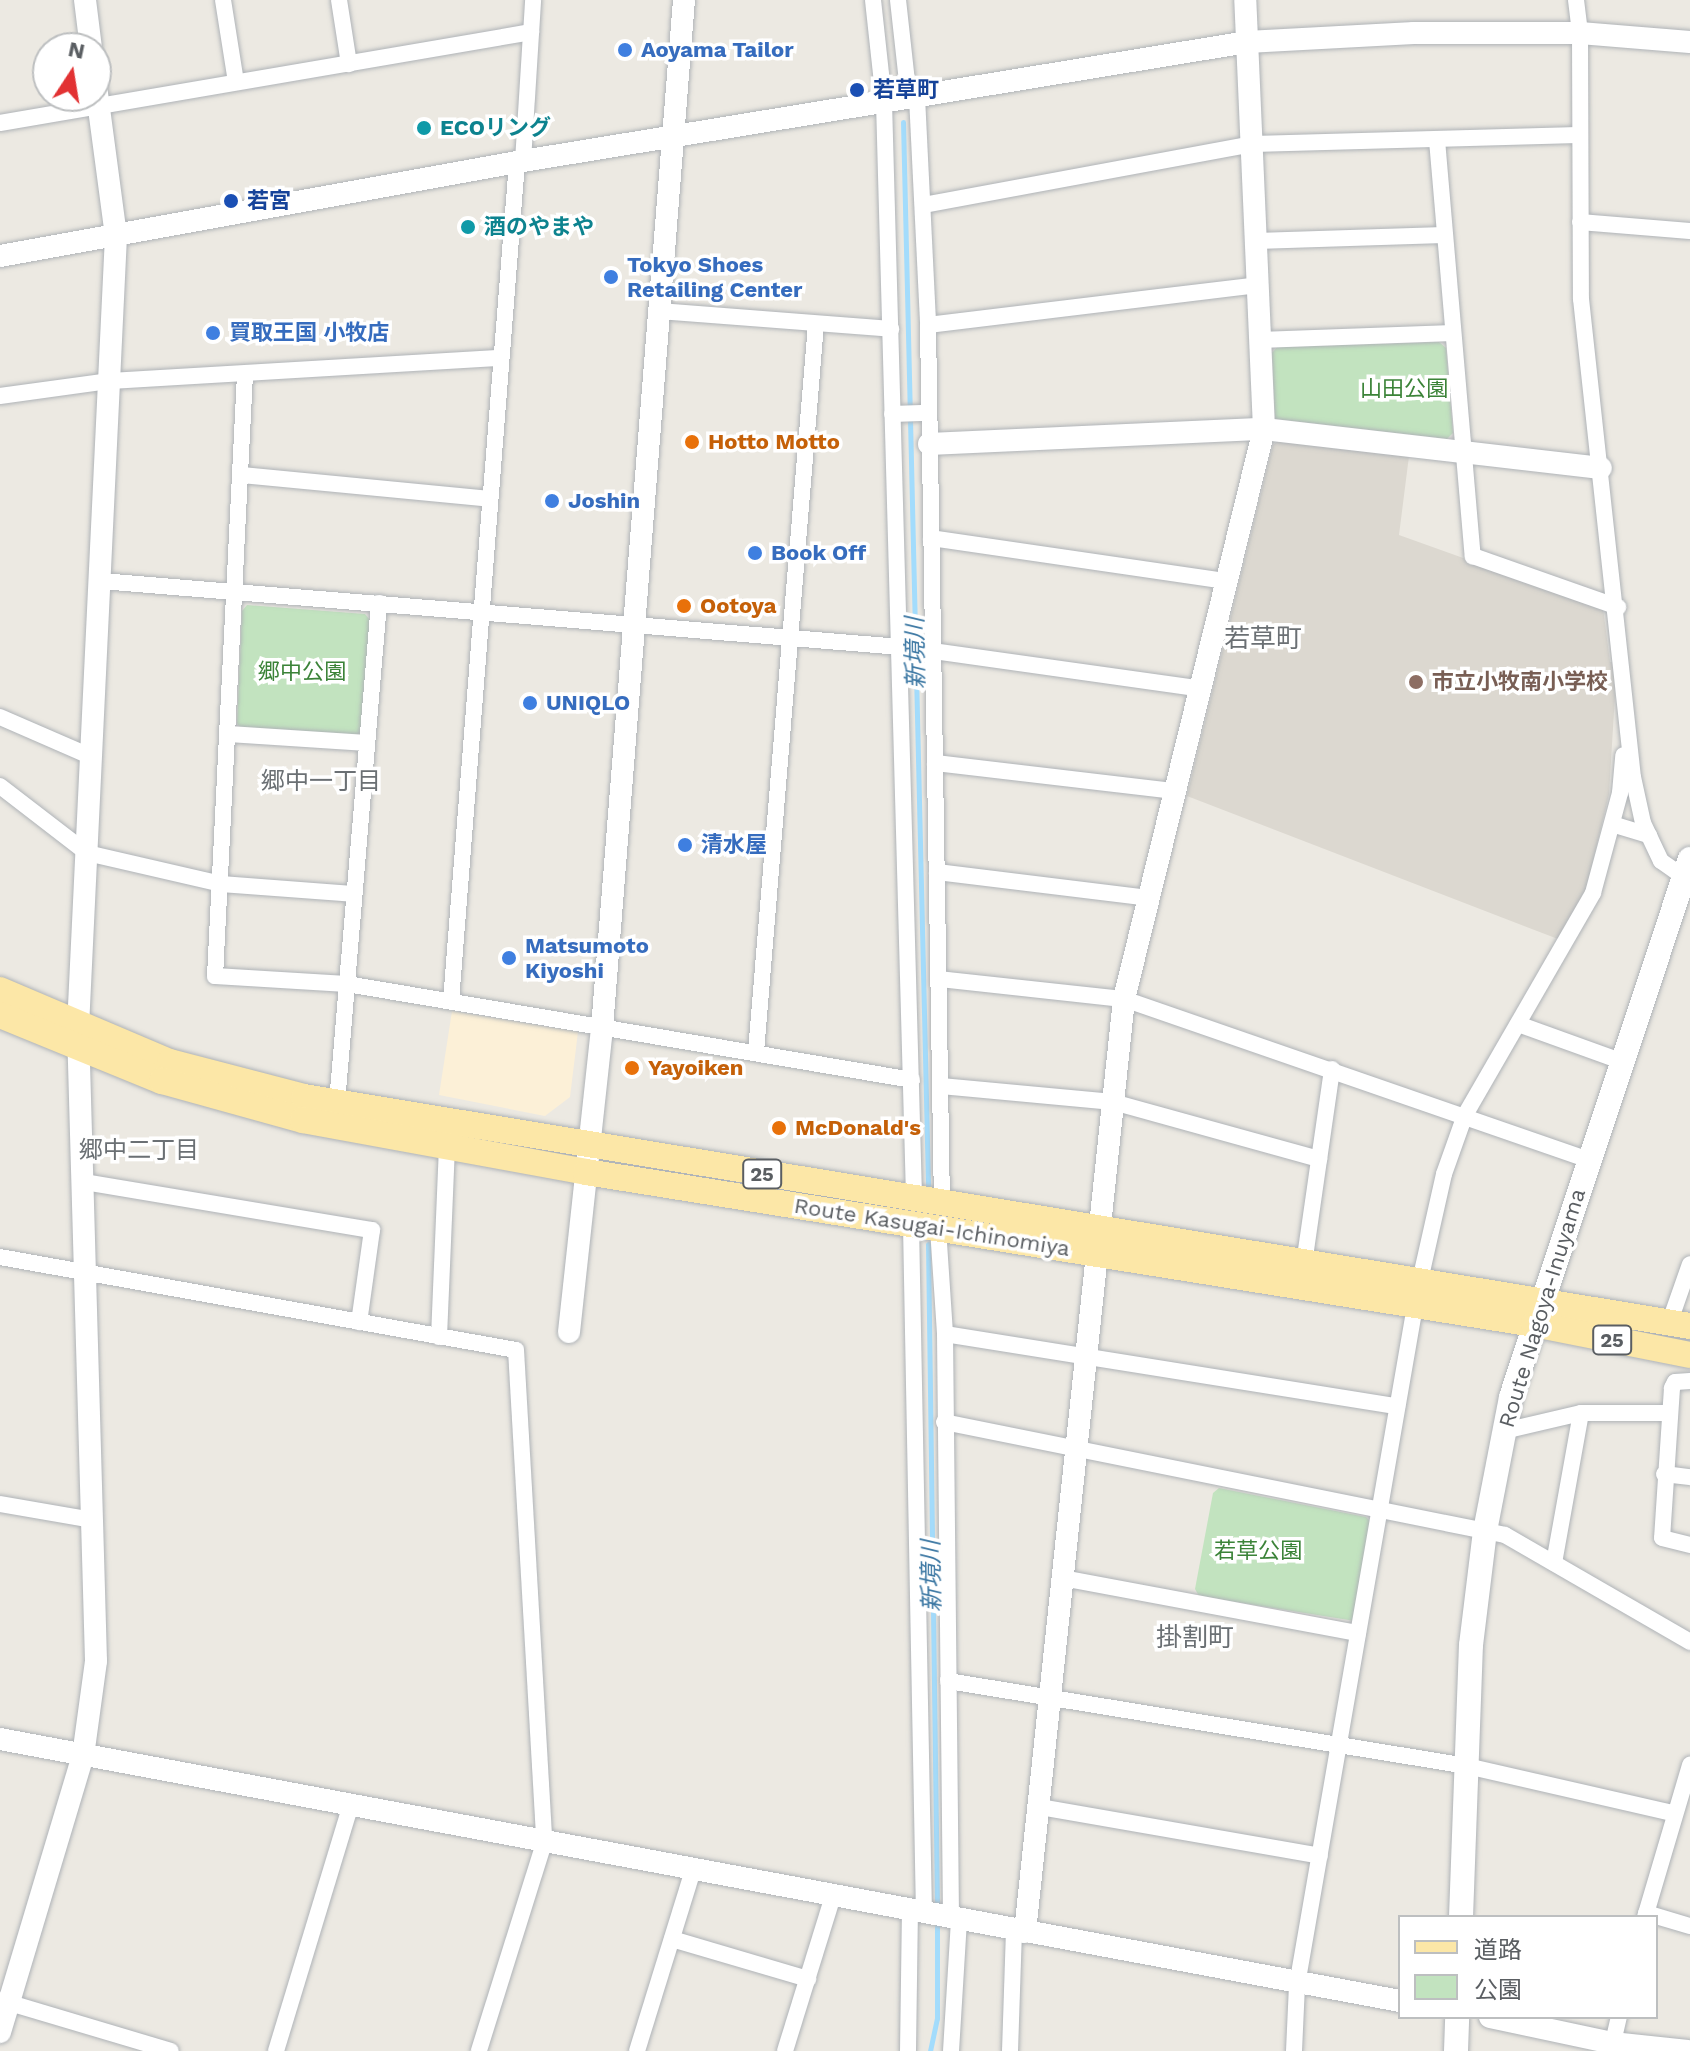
<!DOCTYPE html>
<html>
<head>
<meta charset="utf-8">
<style>
  body { margin:0 }
  #map { position:relative; width:1690px; height:2051px; overflow:hidden; background:#ece9e2; font-family:"Work Sans","Noto Sans JP",sans-serif }
  div>[style] { position:absolute }
  .commercial>* { inset:0; background:#fcf0d7 }
  .education>* { inset:0; background:#dcd8d0 }
  .green>* { inset:0; background:#c2e3bf }
  .stream>* { height:5px; margin:-2.5px; padding:0 2.5px; transform-origin:2.5px; border-radius:2.5px; background:#a3dcfc }
  .roads { filter:drop-shadow(0 0 2px #afb3b7) drop-shadow(0 0 2px #afb3b7) }
  .minor>* { height:16px; margin:-8px; padding:0 8px; transform-origin:8px; border-radius:8px; background:#fff }
  .tertiary>* { height:22px; margin:-11px; padding:0 11px; transform-origin:11px; border-radius:11px; background:#fff }
  .secondary>* { height:24px; margin:-12px; padding:0 12px; transform-origin:12px; border-radius:12px; background:#fff }
  .primary>* { height:26px; margin:-13px; padding:0 13px; transform-origin:13px; border-radius:13px; background:#fce7a7 }
  .dots>* { width:22px; height:22px; translate:-50% -50%; box-sizing:border-box; border:4px solid #fff; border-radius:50% }
  span { translate:-50% -50%; white-space:nowrap; text-align:center; line-height:1.15; -webkit-text-stroke:7px #fff; paint-order:stroke }
  .shield-label span { padding:2px 6px; background:#fff; border:2px solid; border-radius:6px; -webkit-text-stroke-width:0 }
  .shield-label { font-size:20px; color:#5a5e62; font-weight:700 }
  .shop-label { font-size:22px; color:#366cbe; font-weight:700 }
  .left { translate:0 -50%; text-align:left }
  .transit-label { font-size:22px; color:#164399; font-weight:700 }
  .culture-label { font-size:22px; color:#0d838f; font-weight:700 }
  .park-label { font-size:22px; color:#3b8338 }
  .food-label { font-size:22px; color:#c56008; font-weight:700 }
  .education-label { font-size:22px; color:#785e54; font-weight:700 }
  .street-label { font-size:22px; color:#5a5e62 }
  .water-label { font-size:24px; color:#3e79a4; font-style:italic }
  .neighbourhood-label { font-size:24px; color:#6b7074 }
  .quarter-label { font-size:26px; color:#6b7074 }
  .legend { position:absolute; left:1398px; top:1915px; width:260px; height:104px; box-sizing:border-box; background:#fff; border:2px solid #bdbfc0; margin:0; padding:10px 14px; list-style:none; font-size:24px; color:#5a5e62 }
  .legend li { display:flex; align-items:center; gap:16px; height:40px }
  .legend b { width:40px; border:2px solid #bdbfc0 }
  .north { position:absolute; left:32px; top:32px; width:80px; height:80px; box-sizing:border-box; background:#fff; border:2px solid #bdbfc0; border-radius:50%; rotate:12deg; font-size:22px; font-weight:700; line-height:32px; text-align:center; color:#5a5e62 }
  .north::after { content:''; display:block; margin:auto; width:28px; height:36px; background:#e23233; clip-path:polygon(50% 0,100% 100%,50% 72%,0 100%) }
</style>
</head>
<body>
<div id="map">
  <div class="commercial">
    <i style="clip-path:polygon(452px 1011px,578px 1032px,570px 1097px,545px 1116px,439px 1095px)"></i>
  </div>
  <div class="education">
    <i style="clip-path:polygon(1278px 441px,1409px 456px,1399px 535px,1603px 608px,1610px 662px,1617px 662px,1609px 794px,1586px 891px,1558px 939px,1187px 796px,1273px 445px)"></i>
  </div>
  <div class="green">
    <i style="clip-path:polygon(1439px 342px,1446px 348px,1453px 433px,1447px 439px,1275px 419px,1272px 353px,1277px 347px)"></i>
    <i style="clip-path:polygon(247px 605px,365px 614px,370px 620px,360px 734px,354px 738px,241px 729px,237px 723px,242px 611px)"></i>
    <i style="clip-path:polygon(1219px 1488px,1366px 1517px,1372px 1523px,1355px 1621px,1199px 1596px,1195px 1589px,1213px 1493px)"></i>
  </div>
  <div class="stream">
    <i style="left:903px;top:122px;width:1063px;rotate:88.65deg"></i>
    <i style="left:928px;top:1244px;width:663px;rotate:89.22deg"></i>
    <i style="left:930px;top:2051px;width:34px;rotate:-78deg"></i>
    <i style="left:937px;top:2018px;width:91px;rotate:-90deg"></i>
  </div>
  <div class="roads">
    <div class="minor">
      <i style="left:223px;top:0;width:83px;rotate:81deg"></i>
      <i style="left:339px;top:0;width:65px;rotate:81.1deg"></i>
      <i style="left:873px;top:0;width:103px;rotate:83.8deg"></i>
      <i style="left:884px;top:102px;width:1097px;rotate:88.43deg"></i>
      <i style="left:898px;top:0;width:100px;rotate:83.7deg"></i>
      <i style="left:1576px;top:0;width:33px;rotate:83deg"></i>
      <i style="left:1580px;top:33px;width:266px;rotate:89.8deg"></i>
      <i style="left:1581px;top:299px;width:481px;rotate:83.8deg"></i>
      <i style="left:1633px;top:777px;width:47px;rotate:77.7deg"></i>
      <i style="left:1643px;top:823px;width:42px;rotate:64.7deg"></i>
      <i style="left:1661px;top:861px;width:35px;rotate:35deg"></i>
      <i style="left:917px;top:97px;width:228px;rotate:87.2deg"></i>
      <i style="left:928px;top:325px;width:880px;rotate:89.09deg"></i>
      <i style="left:0;top:123px;width:539px;rotate:-9.72deg"></i>
      <i style="left:1437px;top:140px;width:418px;rotate:85.1deg"></i>
      <i style="left:1473px;top:556px;width:154px;rotate:19.4deg"></i>
      <i style="left:523px;top:161px;width:161px;rotate:-86.4deg"></i>
      <i style="left:924px;top:205px;width:334px;rotate:-10.5deg"></i>
      <i style="left:1252px;top:144px;width:327px;rotate:-1.6deg"></i>
      <i style="left:1580px;top:222px;width:110px;rotate:4.7deg"></i>
      <i style="left:1256px;top:241px;width:188px;rotate:-1.8deg"></i>
      <i style="left:659px;top:311px;width:233px;rotate:4.4deg"></i>
      <i style="left:928px;top:325px;width:332px;rotate:-6.9deg"></i>
      <i style="left:1260px;top:340px;width:192px;rotate:-2.1deg"></i>
      <i style="left:245px;top:374px;width:603px;rotate:92.85deg"></i>
      <i style="left:215px;top:976px;width:132px;rotate:3.5deg"></i>
      <i style="left:347px;top:984px;width:573px;rotate:9.64deg"></i>
      <i style="left:0;top:396px;width:111px;rotate:-7.8deg"></i>
      <i style="left:110px;top:381px;width:392px;rotate:-3.4deg"></i>
      <i style="left:892px;top:414px;width:37px;rotate:-2deg"></i>
      <i style="left:242px;top:475px;width:249px;rotate:5.5deg"></i>
      <i style="left:931px;top:538px;width:299px;rotate:8.3deg"></i>
      <i style="left:101px;top:581px;width:803px;rotate:4.72deg"></i>
      <i style="left:933px;top:651px;width:272px;rotate:8deg"></i>
      <i style="left:0;top:717px;width:100px;rotate:23.5deg"></i>
      <i style="left:229px;top:734px;width:138px;rotate:3.7deg"></i>
      <i style="left:935px;top:763px;width:242px;rotate:6.7deg"></i>
      <i style="left:0;top:786px;width:110px;rotate:37.6deg"></i>
      <i style="left:87px;top:853px;width:138px;rotate:13deg"></i>
      <i style="left:221px;top:884px;width:132px;rotate:4.3deg"></i>
      <i style="left:1612px;top:824px;width:39px;rotate:17deg"></i>
      <i style="left:937px;top:872px;width:213px;rotate:7deg"></i>
      <i style="left:939px;top:979px;width:186px;rotate:6.2deg"></i>
      <i style="left:1124px;top:999px;width:492px;rotate:19.1deg"></i>
      <i style="left:451px;top:1001px;width:842px;rotate:-85.5deg"></i>
      <i style="left:1518px;top:1024px;width:109px;rotate:19.8deg"></i>
      <i style="left:756px;top:1052px;width:730px;rotate:-85.29deg"></i>
      <i style="left:941px;top:1086px;width:173px;rotate:5.3deg"></i>
      <i style="left:1113px;top:1102px;width:214px;rotate:15.5deg"></i>
      <i style="left:337px;top:1103px;width:502px;rotate:-85.2deg"></i>
      <i style="left:84px;top:1182px;width:292px;rotate:9.5deg"></i>
      <i style="left:372px;top:1230px;width:93px;rotate:98deg"></i>
      <i style="left:911px;top:1225px;width:688px;rotate:88.92deg"></i>
      <i style="left:938px;top:1228px;width:106px;rotate:86.2deg"></i>
      <i style="left:945px;top:1334px;width:584px;rotate:89.41deg"></i>
      <i style="left:0;top:1257px;width:524px;rotate:10.22deg"></i>
      <i style="left:516px;top:1350px;width:494px;rotate:86.7deg"></i>
      <i style="left:544px;top:1843px;width:218px;rotate:107.4deg"></i>
      <i style="left:1304px;top:1264px;width:197px;rotate:-81.8deg"></i>
      <i style="left:1419px;top:1285px;width:114px;rotate:-77.3deg"></i>
      <i style="left:1444px;top:1174px;width:63px;rotate:-70.4deg"></i>
      <i style="left:1465px;top:1115px;width:256px;rotate:-60deg"></i>
      <i style="left:1593px;top:893px;width:104px;rotate:-74.9deg"></i>
      <i style="left:1620px;top:793px;width:38px;rotate:-85deg"></i>
      <i style="left:1670px;top:1321px;width:60px;rotate:-70.7deg"></i>
      <i style="left:945px;top:1334px;width:458px;rotate:9.1deg"></i>
      <i style="left:439px;top:1337px;width:191px;rotate:-87.6deg"></i>
      <i style="left:1690px;top:1381px;width:15px;rotate:176deg"></i>
      <i style="left:1675px;top:1382px;width:7px;rotate:117deg"></i>
      <i style="left:1672px;top:1388px;width:150px;rotate:93.8deg"></i>
      <i style="left:1662px;top:1538px;width:29px;rotate:14deg"></i>
      <i style="left:944px;top:1422px;width:572px;rotate:11.39deg"></i>
      <i style="left:1505px;top:1535px;width:214px;rotate:30deg"></i>
      <i style="left:1504px;top:1431px;width:79px;rotate:-13.2deg"></i>
      <i style="left:1581px;top:1413px;width:88px"></i>
      <i style="left:1664px;top:1474px;width:26px;rotate:7deg"></i>
      <i style="left:0;top:1504px;width:94px;rotate:9.8deg"></i>
      <i style="left:1554px;top:1563px;width:152px;rotate:-79.8deg"></i>
      <i style="left:1063px;top:1578px;width:300px;rotate:10.6deg"></i>
      <i style="left:948px;top:1681px;width:526px;rotate:9.3deg"></i>
      <i style="left:1467px;top:1766px;width:211px;rotate:12.9deg"></i>
      <i style="left:1040px;top:1807px;width:284px;rotate:9.9deg"></i>
      <i style="left:1646px;top:1913px;width:46px;rotate:16.5deg"></i>
      <i style="left:1645px;top:1917px;width:159px;rotate:-73.5deg"></i>
      <i style="left:672px;top:1939px;width:142px;rotate:16.4deg"></i>
      <i style="left:0;top:2000px;width:178px;rotate:16.6deg"></i>
      <i style="left:276px;top:2051px;width:255px;rotate:-73.1deg"></i>
      <i style="left:637px;top:2051px;width:189px;rotate:-72.8deg"></i>
      <i style="left:785px;top:2051px;width:162px;rotate:-72.8deg"></i>
      <i style="left:908px;top:2051px;width:140px;rotate:-89.2deg"></i>
      <i style="left:951px;top:2051px;width:131px;rotate:-86.5deg"></i>
      <i style="left:1010px;top:2051px;width:121px;rotate:-88.1deg"></i>
      <i style="left:1294px;top:2051px;width:66px;rotate:-87.4deg"></i>
      <i style="left:1297px;top:1985px;width:689px;rotate:-80.14deg"></i>
      <i style="left:1611px;top:2051px;width:35px;rotate:-77deg"></i>
    </div>
    <div class="tertiary">
      <i style="left:85px;top:0;width:48px;rotate:82.9deg"></i>
      <i style="left:0;top:256px;width:532px;rotate:-10.3deg"></i>
      <i style="left:523px;top:161px;width:734px;rotate:-9.33deg"></i>
      <i style="left:1247px;top:42px;width:167px;rotate:-3.1deg"></i>
      <i style="left:1414px;top:33px;width:166px"></i>
      <i style="left:1580px;top:33px;width:110px;rotate:4.7deg"></i>
      <i style="left:929px;top:444px;width:335px;rotate:-2.6deg"></i>
      <i style="left:1264px;top:429px;width:339px;rotate:6.6deg"></i>
      <i style="left:569px;top:1332px;width:306px;rotate:-83.8deg"></i>
      <i style="left:602px;top:1028px;width:1031px;rotate:-85.44deg"></i>
      <i style="left:0;top:1739px;width:1424px;rotate:10.6deg"></i>
      <i style="left:1025px;top:1932px;width:938px;rotate:-83.94deg"></i>
      <i style="left:1124px;top:999px;width:587px;rotate:-76.2deg"></i>
      <i style="left:1264px;top:429px;width:429px;rotate:-92.5deg"></i>
      <i style="left:1490px;top:2017px;width:125px;rotate:12deg"></i>
      <i style="left:1612px;top:2043px;width:76px;rotate:6deg"></i>
      <i style="left:0;top:2032px;width:288px;rotate:-73.3deg"></i>
      <i style="left:83px;top:1756px;width:96px;rotate:-82.2deg"></i>
      <i style="left:96px;top:1661px;width:634px;rotate:-91.63deg"></i>
      <i style="left:78px;top:1027px;width:792px;rotate:-87.25deg"></i>
      <i style="left:116px;top:236px;width:150px;rotate:-97.6deg"></i>
    </div>
    <div class="secondary">
      <i style="left:1461px;top:1917px;width:272px;rotate:-87.9deg"></i>
      <i style="left:1471px;top:1645px;width:115px;rotate:-83deg"></i>
      <i style="left:1485px;top:1531px;width:136px;rotate:-79deg"></i>
      <i style="left:1511px;top:1397px;width:567px;rotate:-71.6deg"></i>
      <i style="left:1456px;top:2051px;width:34px;rotate:-88deg"></i>
    </div>
    <div class="primary">
      <i style="left:0;top:990px;width:185px;rotate:23deg"></i>
      <i style="left:170px;top:1062px;width:138px;rotate:14.6deg"></i>
      <i style="left:304px;top:1097px;width:1405px;rotate:9.38deg"></i>
      <i style="left:0;top:1015px;width:175px;rotate:22.2deg"></i>
      <i style="left:162px;top:1081px;width:146px;rotate:15.5deg"></i>
      <i style="left:303px;top:1120px;width:288px;rotate:10.4deg"></i>
      <i style="left:586px;top:1172px;width:960px;rotate:9.11deg"></i>
      <i style="left:1534px;top:1324px;width:159px;rotate:11.2deg"></i>
    </div>
  </div>
  <div class="dots">
    <i style="left:625px;top:50px;background:#3f7fe0"></i>
    <i style="left:857px;top:90px;background:#1a4fb4"></i>
    <i style="left:424px;top:128px;background:#0f9aa8"></i>
    <i style="left:231px;top:201px;background:#1a4fb4"></i>
    <i style="left:468px;top:227px;background:#0f9aa8"></i>
    <i style="left:611px;top:277px;background:#3f7fe0"></i>
    <i style="left:213px;top:333px;background:#3f7fe0"></i>
    <i style="left:692px;top:442px;background:#e8710a"></i>
    <i style="left:552px;top:501px;background:#3f7fe0"></i>
    <i style="left:755px;top:553px;background:#3f7fe0"></i>
    <i style="left:684px;top:606px;background:#e8710a"></i>
    <i style="left:1416px;top:682px;background:#8d6e63"></i>
    <i style="left:530px;top:703px;background:#3f7fe0"></i>
    <i style="left:685px;top:845px;background:#3f7fe0"></i>
    <i style="left:509px;top:958px;background:#3f7fe0"></i>
    <i style="left:632px;top:1068px;background:#e8710a"></i>
    <i style="left:779px;top:1128px;background:#e8710a"></i>
  </div>
  <div class="shield-label">
    <span style="left:762px;top:1174px">25</span>
    <span style="left:1612px;top:1340px">25</span>
  </div>
  <div class="shop-label">
    <span class="left" style="left:641px;top:50px">Aoyama Tailor</span>
    <span class="left" style="left:627px;top:277px">Tokyo Shoes<br>Retailing Center</span>
    <span class="left" style="left:229px;top:333px">買取王国 小牧店</span>
    <span class="left" style="left:568px;top:501px">Joshin</span>
    <span class="left" style="left:771px;top:553px">Book Off</span>
    <span class="left" style="left:546px;top:703px">UNIQLO</span>
    <span class="left" style="left:701px;top:845px">清水屋</span>
    <span class="left" style="left:525px;top:958px">Matsumoto<br>Kiyoshi</span>
  </div>
  <div class="transit-label">
    <span class="left" style="left:873px;top:90px">若草町</span>
    <span class="left" style="left:247px;top:201px">若宮</span>
  </div>
  <div class="culture-label">
    <span class="left" style="left:440px;top:128px">ECOリング</span>
    <span class="left" style="left:484px;top:227px">酒のやまや</span>
  </div>
  <div class="park-label">
    <span style="left:1404px;top:389px">山田公園</span>
    <span style="left:302px;top:672px">郷中公園</span>
    <span style="left:1258px;top:1551px">若草公園</span>
  </div>
  <div class="food-label">
    <span class="left" style="left:708px;top:442px">Hotto Motto</span>
    <span class="left" style="left:700px;top:606px">Ootoya</span>
    <span class="left" style="left:648px;top:1068px">Yayoiken</span>
    <span class="left" style="left:795px;top:1128px">McDonald's</span>
  </div>
  <div class="education-label">
    <span class="left" style="left:1432px;top:682px">市立小牧南小学校</span>
  </div>
  <div class="street-label">
    <span style="left:932px;top:1227px;rotate:9deg">Route Kasugai-Ichinomiya</span>
    <span style="left:1542px;top:1308px;rotate:-73deg">Route Nagoya-Inuyama</span>
  </div>
  <div class="water-label">
    <span style="left:916px;top:653px;rotate:-91deg">新境川</span>
    <span style="left:932px;top:1576px;rotate:-91deg">新境川</span>
  </div>
  <div class="neighbourhood-label">
    <span style="left:321px;top:782px">郷中一丁目</span>
    <span style="left:139px;top:1151px">郷中二丁目</span>
  </div>
  <div class="quarter-label">
    <span style="left:1263px;top:639px">若草町</span>
    <span style="left:1195px;top:1638px">掛割町</span>
  </div>
  <ul class="legend">
  <li><b style="height:10px;background:#fce7a7"></b>道路</li>
  <li><b style="height:22px;background:#c2e3bf"></b>公園</li>
  </ul>
  <div class="north">N</div>
</div>
</body>
</html>
